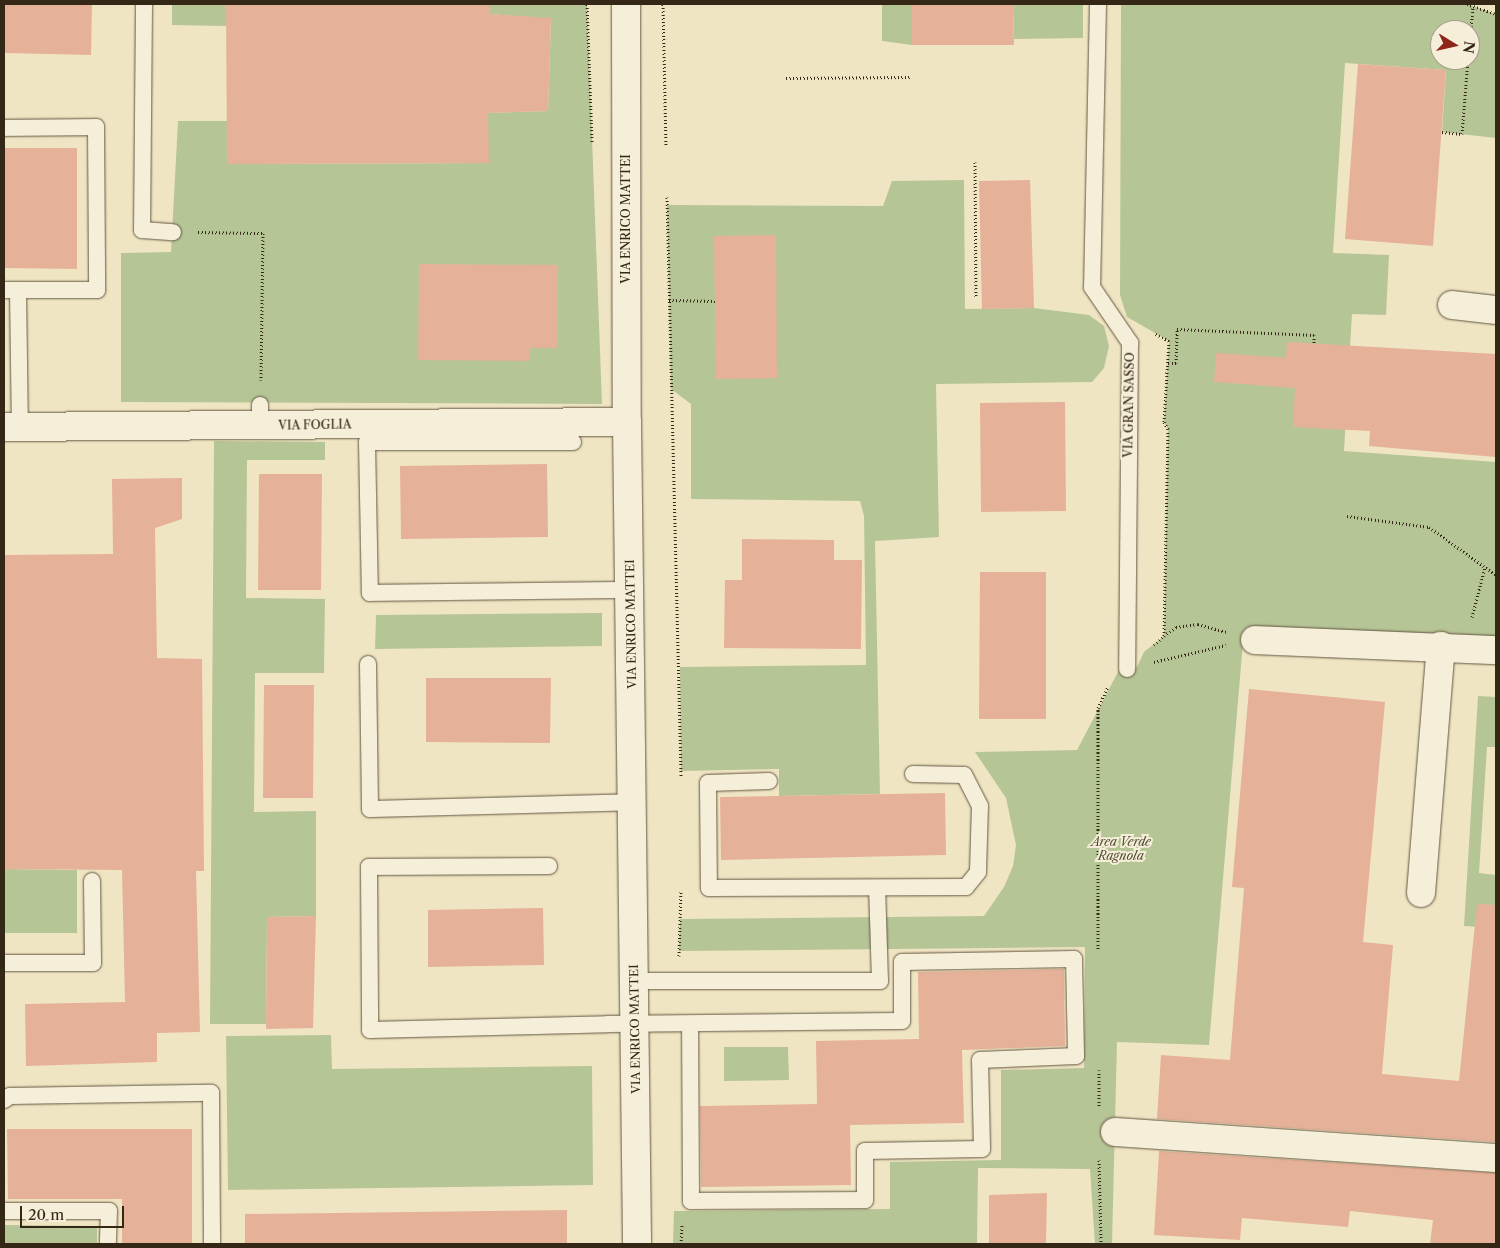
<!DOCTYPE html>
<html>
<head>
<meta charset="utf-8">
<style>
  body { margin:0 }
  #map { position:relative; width:1500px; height:1248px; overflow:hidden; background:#f0e5c3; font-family:"Libre Caslon Text",serif }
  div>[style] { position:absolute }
  .green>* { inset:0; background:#b6c596 }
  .building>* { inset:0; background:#e6b199 }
  .path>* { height:3px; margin-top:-1.5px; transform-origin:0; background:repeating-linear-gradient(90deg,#342716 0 1px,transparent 0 3.5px) }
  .roads { filter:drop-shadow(0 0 1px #635641) drop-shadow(0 0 1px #635641) }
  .lane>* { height:16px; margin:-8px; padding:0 8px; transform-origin:8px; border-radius:8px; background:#f5eed8 }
  .street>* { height:28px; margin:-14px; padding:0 14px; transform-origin:14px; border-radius:14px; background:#f5eed8 }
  span { translate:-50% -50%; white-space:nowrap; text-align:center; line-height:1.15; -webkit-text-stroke:4px #f5eed8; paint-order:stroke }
  .street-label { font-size:12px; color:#342716 }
  .park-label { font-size:12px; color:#544e36; font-style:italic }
  .frame { position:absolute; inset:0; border:5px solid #342716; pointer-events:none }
  .north { position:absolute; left:1430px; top:20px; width:50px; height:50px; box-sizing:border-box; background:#f5eed8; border:1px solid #a89e8a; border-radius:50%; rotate:99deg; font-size:14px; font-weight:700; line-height:20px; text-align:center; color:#342716 }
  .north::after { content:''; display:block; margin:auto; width:18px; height:22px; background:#8f2418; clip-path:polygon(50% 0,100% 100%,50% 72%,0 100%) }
  .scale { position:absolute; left:20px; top:1206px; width:104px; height:22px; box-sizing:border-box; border:2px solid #342716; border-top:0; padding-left:6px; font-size:15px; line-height:18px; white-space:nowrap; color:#342716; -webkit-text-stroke:4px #f5eed8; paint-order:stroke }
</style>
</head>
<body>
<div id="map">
  <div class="green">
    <i style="clip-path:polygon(172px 4px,226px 4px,227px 26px,172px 25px)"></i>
    <i style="clip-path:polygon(490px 4px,587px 4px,602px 404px,121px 402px,121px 253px,171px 252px,178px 121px,228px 121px,227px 164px,488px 163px,488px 113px,548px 111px,551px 19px,490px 14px)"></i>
    <i style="clip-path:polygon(882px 4px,912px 4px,912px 45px,882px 41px)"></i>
    <i style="clip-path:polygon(1013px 4px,1083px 4px,1083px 38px,1014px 39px)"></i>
    <i style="clip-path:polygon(evenodd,1121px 4px,1467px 4px,1496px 14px,1496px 138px,1442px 132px,1446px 70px,1345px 63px,1333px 253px,1389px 255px,1386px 315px,1352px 314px,1344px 451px,1496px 462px,1496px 637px,1249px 628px,1243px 642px,1209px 1045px,1117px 1042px,1112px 1244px,1095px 1244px,1090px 1169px,978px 1168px,977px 1244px,673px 1244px,674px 1211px,890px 1209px,890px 1162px,1001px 1160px,1001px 1070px,1084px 1068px,1085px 947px,679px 951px,680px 919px,984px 916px,1004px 887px,1013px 866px,1016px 845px,1006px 798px,975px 752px,1077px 750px,1119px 670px,1137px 667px,1144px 652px,1164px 636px,1168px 429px,1164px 422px,1169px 341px,1127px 317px,1120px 295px,1121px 4px,1440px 30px,1470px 30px,1470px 60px,1440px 60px,1440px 30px)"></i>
    <i style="clip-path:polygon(964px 180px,965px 309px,1034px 308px,1089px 315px,1104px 326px,1109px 346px,1104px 368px,1092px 382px,936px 384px,939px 537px,875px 541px,880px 794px,779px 796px,779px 769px,681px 771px,680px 667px,866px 665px,864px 516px,860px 501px,691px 499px,691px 404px,671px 389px,667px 205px,883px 206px,892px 181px)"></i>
    <i style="clip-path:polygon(214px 441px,325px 442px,325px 460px,247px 460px,246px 598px,325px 599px,324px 673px,255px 673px,254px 812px,316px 811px,316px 916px,267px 917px,266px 1024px,210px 1024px)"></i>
    <i style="clip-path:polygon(602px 613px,602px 646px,375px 649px,376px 615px)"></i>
    <i style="clip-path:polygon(1478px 696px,1496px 697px,1496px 747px,1487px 747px,1479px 873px,1496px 875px,1496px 928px,1464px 926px)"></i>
    <i style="clip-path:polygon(4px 869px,77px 870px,77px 933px,4px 933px)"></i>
    <i style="clip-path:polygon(331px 1035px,332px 1069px,592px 1066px,593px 1185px,228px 1190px,226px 1036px)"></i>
    <i style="clip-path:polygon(724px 1047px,788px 1047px,789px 1080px,724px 1081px)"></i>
    <i style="clip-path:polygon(4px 1225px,97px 1226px,97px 1244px,4px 1244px)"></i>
  </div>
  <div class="building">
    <i style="clip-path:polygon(4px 4px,92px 4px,91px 55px,4px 53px)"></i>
    <i style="clip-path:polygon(226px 4px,490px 4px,490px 14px,551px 18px,548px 111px,488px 113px,489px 163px,227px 164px)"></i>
    <i style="clip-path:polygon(912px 4px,1013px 4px,1014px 45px,912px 45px)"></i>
    <i style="clip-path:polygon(1358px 64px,1446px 70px,1433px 246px,1345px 239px)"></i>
    <i style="clip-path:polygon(4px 148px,77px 148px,77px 269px,4px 268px)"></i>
    <i style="clip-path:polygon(1030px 180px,1034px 308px,982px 309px,979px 181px)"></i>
    <i style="clip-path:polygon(776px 235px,777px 378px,716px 379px,714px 236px)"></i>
    <i style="clip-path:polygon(419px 264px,558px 265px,557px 348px,530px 348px,530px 361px,418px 360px)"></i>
    <i style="clip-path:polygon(1287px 342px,1496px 354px,1496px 457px,1369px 446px,1370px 431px,1293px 427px,1295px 388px,1214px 382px,1216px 353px,1286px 358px)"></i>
    <i style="clip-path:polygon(1065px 402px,1066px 511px,981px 512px,980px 403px)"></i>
    <i style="clip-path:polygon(547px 464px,548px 537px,401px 539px,400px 466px)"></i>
    <i style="clip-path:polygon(259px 474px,322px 474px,321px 590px,258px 590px)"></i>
    <i style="clip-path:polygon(182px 478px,182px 519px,155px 528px,157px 658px,202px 659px,204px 871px,196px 871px,200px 1032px,157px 1033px,157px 1062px,26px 1066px,25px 1004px,125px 1002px,122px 870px,4px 869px,4px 555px,113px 554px,112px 479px)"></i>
    <i style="clip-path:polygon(742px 539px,834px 540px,834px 560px,862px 560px,861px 649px,724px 648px,725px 580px,742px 580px)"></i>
    <i style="clip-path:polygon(980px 572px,1046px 572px,1046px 719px,979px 719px)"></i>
    <i style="clip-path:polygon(426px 678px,551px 678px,550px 743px,426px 742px)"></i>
    <i style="clip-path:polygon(264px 685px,314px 685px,313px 798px,263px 798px)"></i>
    <i style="clip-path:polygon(1249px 689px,1385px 702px,1363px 942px,1393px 945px,1382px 1074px,1459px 1081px,1477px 904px,1496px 905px,1496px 1142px,1157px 1119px,1161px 1055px,1230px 1060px,1244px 888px,1232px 887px)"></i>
    <i style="clip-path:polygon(945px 793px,946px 855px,721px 860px,720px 797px)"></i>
    <i style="clip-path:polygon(543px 908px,544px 965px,428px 967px,428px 910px)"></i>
    <i style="clip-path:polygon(316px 916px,313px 1028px,266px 1029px,267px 917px)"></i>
    <i style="clip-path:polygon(1064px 969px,1065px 1046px,962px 1050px,964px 1123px,850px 1125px,851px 1185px,701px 1187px,700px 1106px,817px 1104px,816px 1041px,919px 1039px,918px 972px)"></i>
    <i style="clip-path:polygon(7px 1129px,192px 1129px,192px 1244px,122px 1244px,122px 1199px,8px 1199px)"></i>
    <i style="clip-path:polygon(1159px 1151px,1496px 1173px,1496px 1244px,1430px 1244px,1433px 1220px,1350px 1211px,1348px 1227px,1242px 1218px,1240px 1240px,1154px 1235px)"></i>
    <i style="clip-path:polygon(1047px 1193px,1046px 1244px,989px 1244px,989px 1195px)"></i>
    <i style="clip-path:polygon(567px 1210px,567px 1244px,245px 1244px,245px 1214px)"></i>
  </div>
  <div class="path">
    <i style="left:587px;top:4px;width:139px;rotate:87.9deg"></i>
    <i style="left:663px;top:4px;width:142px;rotate:88.8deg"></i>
    <i style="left:1467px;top:4px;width:31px;rotate:19deg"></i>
    <i style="left:1470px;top:37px;width:31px;rotate:-84deg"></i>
    <i style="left:786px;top:78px;width:125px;rotate:-0.5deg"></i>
    <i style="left:1442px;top:132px;width:20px;rotate:6deg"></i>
    <i style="left:1462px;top:134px;width:74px;rotate:-85.4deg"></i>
    <i style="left:975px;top:162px;width:136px;rotate:89.6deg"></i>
    <i style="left:667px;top:197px;width:579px;rotate:88.61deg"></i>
    <i style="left:198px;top:232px;width:65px;rotate:0.9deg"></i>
    <i style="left:263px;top:233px;width:147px;rotate:90.8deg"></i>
    <i style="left:669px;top:300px;width:46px;rotate:1.2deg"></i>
    <i style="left:1168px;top:363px;width:8px"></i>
    <i style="left:1176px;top:363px;width:34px;rotate:-88deg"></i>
    <i style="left:1177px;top:329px;width:137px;rotate:2.5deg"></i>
    <i style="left:1314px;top:335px;width:9px;rotate:90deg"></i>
    <i style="left:1347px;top:516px;width:83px;rotate:7.6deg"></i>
    <i style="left:1429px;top:527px;width:82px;rotate:35.6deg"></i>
    <i style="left:1472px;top:617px;width:52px;rotate:-75.4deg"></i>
    <i style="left:1164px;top:636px;width:15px;rotate:-37deg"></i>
    <i style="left:1176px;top:627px;width:22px;rotate:-8deg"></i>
    <i style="left:1198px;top:624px;width:29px;rotate:16deg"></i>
    <i style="left:1154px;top:645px;width:13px;rotate:-42deg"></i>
    <i style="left:1164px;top:636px;width:207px;rotate:-88.9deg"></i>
    <i style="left:1168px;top:429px;width:8px;rotate:-120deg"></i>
    <i style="left:1164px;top:422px;width:81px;rotate:-86.5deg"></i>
    <i style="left:1169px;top:341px;width:17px;rotate:-152deg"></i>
    <i style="left:1154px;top:662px;width:74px;rotate:-13.3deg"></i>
    <i style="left:1098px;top:949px;width:241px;rotate:-90deg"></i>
    <i style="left:1098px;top:708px;width:23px;rotate:-65deg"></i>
    <i style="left:679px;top:956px;width:66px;rotate:-88.3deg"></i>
    <i style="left:1099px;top:1070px;width:36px;rotate:90deg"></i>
    <i style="left:1099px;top:1160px;width:84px;rotate:88.6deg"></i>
    <i style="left:681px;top:1244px;width:19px;rotate:-87deg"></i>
  </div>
  <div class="roads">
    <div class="lane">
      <i style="left:144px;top:4px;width:226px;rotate:90.5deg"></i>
      <i style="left:142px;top:230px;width:31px;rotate:4deg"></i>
      <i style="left:1098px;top:4px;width:283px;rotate:91.2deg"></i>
      <i style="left:1092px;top:287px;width:68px;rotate:55.8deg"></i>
      <i style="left:1130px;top:343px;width:326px;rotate:90.5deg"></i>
      <i style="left:4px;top:128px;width:92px;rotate:-0.6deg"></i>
      <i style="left:96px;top:127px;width:163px;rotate:89.6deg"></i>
      <i style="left:97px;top:290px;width:93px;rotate:180deg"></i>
      <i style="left:18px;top:290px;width:136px;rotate:89.2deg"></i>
      <i style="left:260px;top:405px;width:21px;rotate:90deg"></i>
      <i style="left:573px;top:442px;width:206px;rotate:180deg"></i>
      <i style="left:367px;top:442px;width:151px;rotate:88.9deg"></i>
      <i style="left:370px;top:593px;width:262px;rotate:-0.7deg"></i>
      <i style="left:368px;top:664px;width:145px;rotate:89.2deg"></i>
      <i style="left:370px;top:809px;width:263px;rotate:-1.5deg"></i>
      <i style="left:769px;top:781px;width:61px;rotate:178.1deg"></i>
      <i style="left:708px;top:783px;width:105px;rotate:89.5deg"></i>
      <i style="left:709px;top:888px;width:257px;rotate:-0.2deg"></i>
      <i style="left:966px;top:887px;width:19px;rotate:-51deg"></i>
      <i style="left:978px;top:872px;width:66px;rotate:-88.3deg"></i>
      <i style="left:980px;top:806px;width:35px;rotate:-117deg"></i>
      <i style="left:964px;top:775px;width:51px;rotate:-178.9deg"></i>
      <i style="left:549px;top:866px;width:180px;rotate:179.7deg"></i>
      <i style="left:369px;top:867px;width:163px;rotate:89.6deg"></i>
      <i style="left:370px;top:1030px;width:238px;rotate:-1.4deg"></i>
      <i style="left:608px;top:1024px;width:294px;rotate:-0.6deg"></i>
      <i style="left:902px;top:1021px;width:59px;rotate:-90deg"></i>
      <i style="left:902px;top:962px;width:172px;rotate:-1deg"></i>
      <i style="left:1074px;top:959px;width:97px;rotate:88.8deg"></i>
      <i style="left:1076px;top:1056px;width:96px;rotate:177.6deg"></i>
      <i style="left:980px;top:1060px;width:89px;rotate:88.7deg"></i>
      <i style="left:982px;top:1149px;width:117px;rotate:179deg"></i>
      <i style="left:865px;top:1151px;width:49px;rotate:90deg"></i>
      <i style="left:865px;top:1200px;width:174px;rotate:179.7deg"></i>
      <i style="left:691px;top:1201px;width:177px;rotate:-90.3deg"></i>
      <i style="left:4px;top:963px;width:89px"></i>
      <i style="left:93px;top:963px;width:82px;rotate:-90.7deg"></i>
      <i style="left:634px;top:981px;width:246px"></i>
      <i style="left:880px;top:981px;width:93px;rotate:-91.8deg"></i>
      <i style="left:4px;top:1100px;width:7px;rotate:-34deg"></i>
      <i style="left:10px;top:1096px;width:201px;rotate:-0.9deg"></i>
      <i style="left:211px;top:1093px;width:151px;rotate:89.6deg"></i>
      <i style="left:4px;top:1211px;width:105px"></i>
      <i style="left:109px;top:1211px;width:33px;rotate:92deg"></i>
    </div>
    <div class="street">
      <i style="left:626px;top:4px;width:418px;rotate:89.9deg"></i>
      <i style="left:627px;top:422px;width:822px;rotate:89.3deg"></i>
      <i style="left:1452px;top:305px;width:44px;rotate:6.5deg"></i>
      <i style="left:4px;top:427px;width:623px;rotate:-0.46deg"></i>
      <i style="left:1255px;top:640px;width:241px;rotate:2.4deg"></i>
      <i style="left:1421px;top:893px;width:248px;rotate:-85.4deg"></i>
      <i style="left:1115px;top:1132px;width:382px;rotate:3.9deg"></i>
    </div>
  </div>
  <div class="street-label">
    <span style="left:626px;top:219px;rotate:-90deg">VIA ENRICO MATTEI</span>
    <span style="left:1129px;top:405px;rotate:-89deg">VIA GRAN SASSO</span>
    <span style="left:315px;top:425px;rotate:-1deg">VIA FOGLIA</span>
    <span style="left:631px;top:624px;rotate:-91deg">VIA ENRICO MATTEI</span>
    <span style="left:635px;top:1029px;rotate:-91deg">VIA ENRICO MATTEI</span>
  </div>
  <div class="park-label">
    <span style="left:1121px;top:849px">Area Verde<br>Ragnola</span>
  </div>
  <div class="frame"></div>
  <div class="north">N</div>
  <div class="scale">20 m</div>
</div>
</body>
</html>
